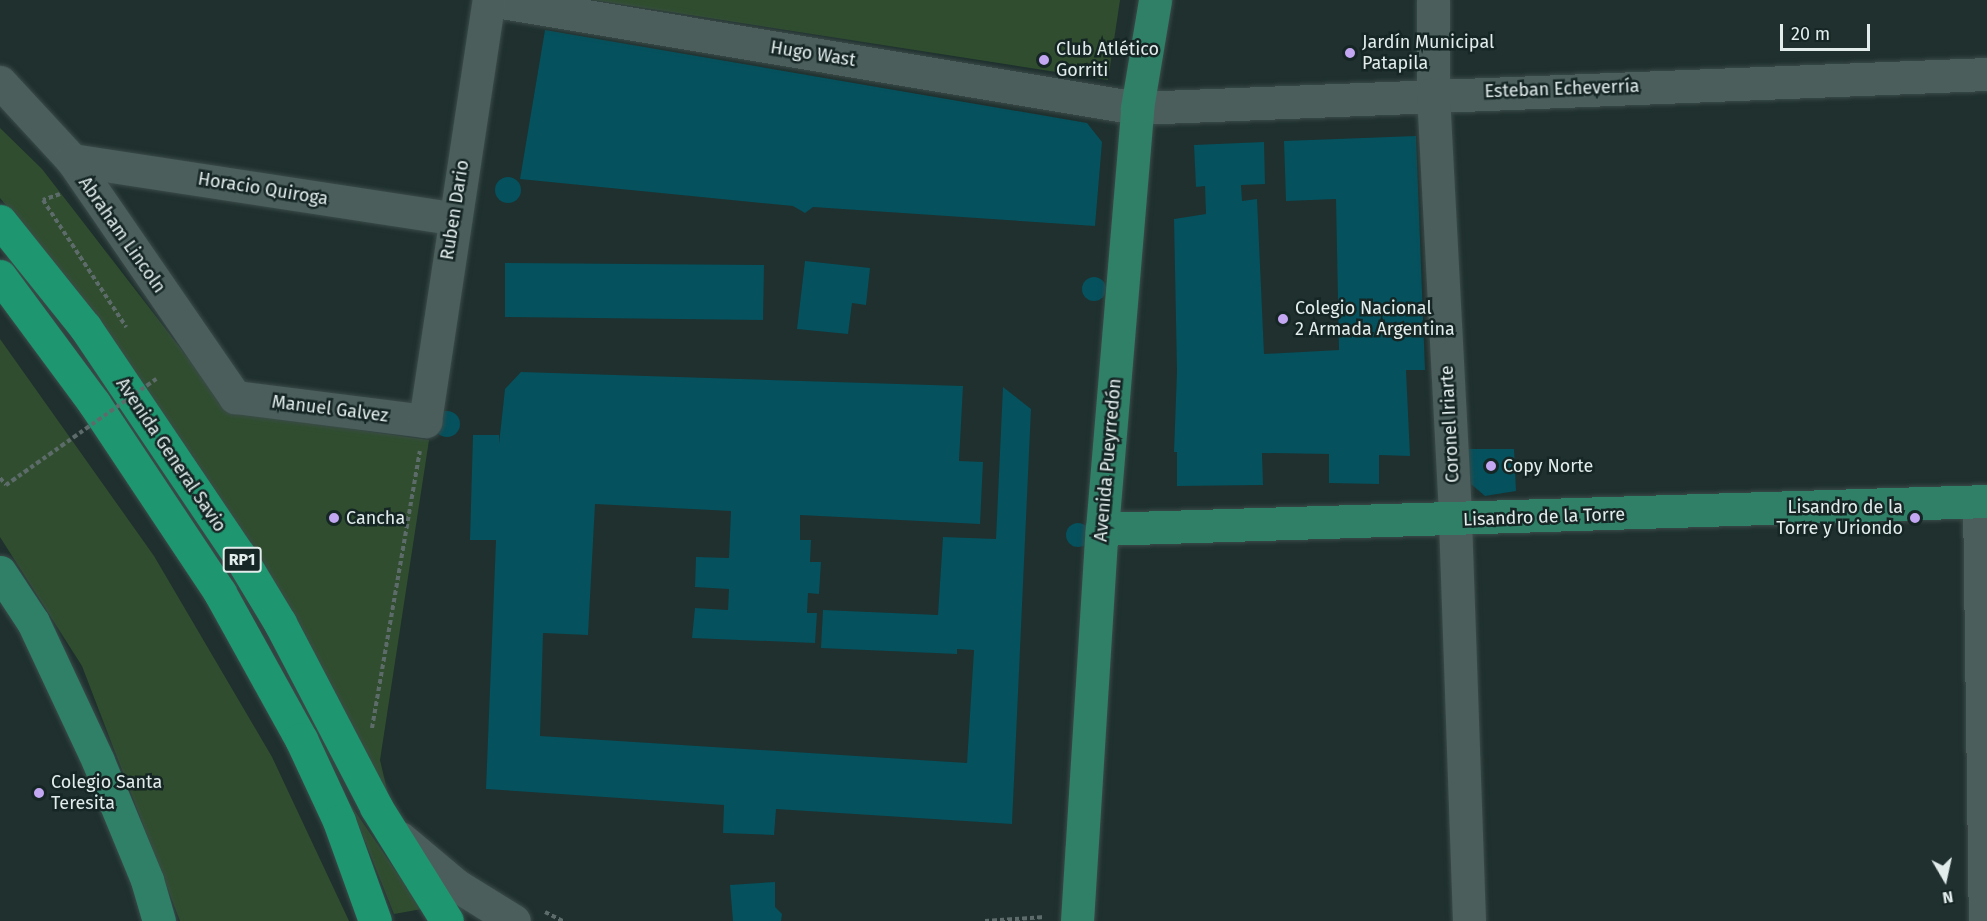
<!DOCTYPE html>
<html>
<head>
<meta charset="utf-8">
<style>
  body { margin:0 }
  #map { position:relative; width:1987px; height:921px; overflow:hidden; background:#1f302e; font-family:"Fira Sans",sans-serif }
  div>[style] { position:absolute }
  .green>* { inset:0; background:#304e2f }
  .building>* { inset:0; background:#05515d }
  .round { border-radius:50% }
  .path>* { height:4px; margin-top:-2px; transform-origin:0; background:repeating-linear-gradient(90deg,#5d6c6b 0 4.5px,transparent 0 7.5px) }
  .roads { filter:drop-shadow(0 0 2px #3b4b49) drop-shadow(0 0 2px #3b4b49) }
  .minor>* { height:33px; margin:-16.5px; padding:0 16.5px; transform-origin:16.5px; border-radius:16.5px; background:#4b5e5c }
  .major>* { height:33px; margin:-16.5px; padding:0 16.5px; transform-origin:16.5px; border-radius:16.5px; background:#308068 }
  .highway>* { height:33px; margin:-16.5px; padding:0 16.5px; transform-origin:16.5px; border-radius:16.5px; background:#1e9670 }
  .path-bridge>* { height:4px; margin-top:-2px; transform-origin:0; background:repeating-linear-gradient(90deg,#5d6c6b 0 4.5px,transparent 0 7.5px) }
  .dots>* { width:16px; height:16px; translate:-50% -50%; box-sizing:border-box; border:3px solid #152624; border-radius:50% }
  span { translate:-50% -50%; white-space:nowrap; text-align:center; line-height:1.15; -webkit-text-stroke:5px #152624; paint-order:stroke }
  .shield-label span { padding:2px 4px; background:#152624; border:2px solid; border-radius:4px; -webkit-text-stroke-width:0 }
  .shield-label { font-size:16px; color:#e1eceb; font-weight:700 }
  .poi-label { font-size:18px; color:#e1eceb }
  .left { translate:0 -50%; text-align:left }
  .right { translate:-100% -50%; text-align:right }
  .street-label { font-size:18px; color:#e1eceb }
  .north { position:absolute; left:1915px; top:849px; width:60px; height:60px; -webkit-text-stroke:4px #152624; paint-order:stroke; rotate:171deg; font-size:16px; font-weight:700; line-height:24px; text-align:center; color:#e1eceb }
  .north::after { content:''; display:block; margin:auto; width:21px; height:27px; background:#e1eceb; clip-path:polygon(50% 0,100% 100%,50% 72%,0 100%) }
  .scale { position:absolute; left:1780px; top:24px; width:90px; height:27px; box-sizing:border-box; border:3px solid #e1eceb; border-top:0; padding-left:8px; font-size:18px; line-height:21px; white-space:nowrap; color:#e1eceb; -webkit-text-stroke:4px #152624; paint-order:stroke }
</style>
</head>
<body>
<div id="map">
  <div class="green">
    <i style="clip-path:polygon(593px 0,1120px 0,1108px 80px)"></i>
    <i style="clip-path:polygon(0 128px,42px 169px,229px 411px,429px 440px,380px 760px,394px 820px,301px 626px,199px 466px,76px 289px,0 198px)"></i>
    <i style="clip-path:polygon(0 339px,154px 556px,272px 757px,349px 921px,180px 921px,82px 666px,0 537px)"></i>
    <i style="clip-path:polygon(350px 804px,422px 909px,394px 914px)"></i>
  </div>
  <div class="building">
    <i style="clip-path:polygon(545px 30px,1087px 123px,1102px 142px,1095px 226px,813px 207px,805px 213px,793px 206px,520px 179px)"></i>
    <i style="clip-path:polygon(1416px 136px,1425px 370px,1406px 370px,1410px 456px,1379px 455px,1379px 484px,1329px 483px,1329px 454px,1262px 453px,1263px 485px,1177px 486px,1177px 452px,1174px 452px,1177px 371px,1174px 219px,1206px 214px,1205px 186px,1196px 187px,1194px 145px,1264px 142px,1265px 184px,1241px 185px,1242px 201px,1257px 199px,1264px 354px,1339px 350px,1336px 199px,1286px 201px,1284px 141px)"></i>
    <i class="round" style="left:495px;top:177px;width:26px;height:26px"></i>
    <i style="clip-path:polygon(805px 261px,870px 268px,866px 305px,852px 303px,848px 334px,797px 329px)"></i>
    <i style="clip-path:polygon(505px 263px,764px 265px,763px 320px,505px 317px)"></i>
    <i class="round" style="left:1082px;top:277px;width:24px;height:24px"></i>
    <i style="clip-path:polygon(521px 372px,963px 386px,959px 461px,983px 462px,980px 524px,800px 515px,800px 540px,811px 540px,810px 562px,821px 562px,819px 594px,808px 593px,807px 613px,817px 613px,815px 643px,692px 638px,695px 608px,728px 610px,729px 589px,695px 587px,696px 557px,729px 558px,731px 511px,595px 504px,588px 635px,543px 633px,540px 736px,967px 763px,974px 650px,957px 649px,957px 654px,821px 648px,823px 610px,938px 615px,943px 537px,996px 539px,1003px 387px,1031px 409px,1012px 824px,776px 809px,774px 835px,723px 833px,724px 805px,486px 789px,496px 540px,470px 540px,473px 435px,499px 435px,499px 444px,505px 389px)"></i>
    <i class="round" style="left:434px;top:411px;width:26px;height:26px"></i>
    <i style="clip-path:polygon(1466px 449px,1514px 449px,1516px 491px,1485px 496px,1471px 484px)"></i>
    <i class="round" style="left:1066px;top:523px;width:24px;height:24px"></i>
    <i style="clip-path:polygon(775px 882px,775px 907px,782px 914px,781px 921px,733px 921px,730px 885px)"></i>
  </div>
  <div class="path">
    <i style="left:60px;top:194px;width:18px;rotate:161deg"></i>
    <i style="left:43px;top:200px;width:152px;rotate:56.8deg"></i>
    <i style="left:0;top:478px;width:9px;rotate:49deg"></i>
    <i style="left:372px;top:728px;width:281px;rotate:-80.2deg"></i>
    <i style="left:545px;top:912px;width:20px;rotate:27deg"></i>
    <i style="left:985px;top:921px;width:60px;rotate:-3.8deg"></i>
  </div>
  <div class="roads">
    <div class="minor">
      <i style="left:490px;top:0;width:656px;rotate:9.48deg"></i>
      <i style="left:1137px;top:108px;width:851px;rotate:-2.29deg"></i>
      <i style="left:1433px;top:0;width:94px;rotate:90deg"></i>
      <i style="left:1433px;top:94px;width:427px;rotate:87deg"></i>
      <i style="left:1455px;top:520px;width:401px;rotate:88deg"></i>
      <i style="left:0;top:82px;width:106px;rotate:47.3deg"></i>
      <i style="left:72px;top:160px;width:288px;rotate:55.5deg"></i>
      <i style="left:235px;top:397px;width:192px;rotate:7.2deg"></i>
      <i style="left:425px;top:421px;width:426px;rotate:-81.4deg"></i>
      <i style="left:72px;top:160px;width:385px;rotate:8.7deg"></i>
      <i style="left:1979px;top:501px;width:420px;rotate:89.2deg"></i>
      <i style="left:400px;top:838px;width:73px;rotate:40deg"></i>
      <i style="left:456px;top:885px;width:68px;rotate:31.8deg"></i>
    </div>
    <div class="major">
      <i style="left:1102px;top:529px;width:885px;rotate:-1.81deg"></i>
      <i style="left:0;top:572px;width:60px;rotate:56.6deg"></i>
      <i style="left:33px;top:622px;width:153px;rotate:64.9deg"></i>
      <i style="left:98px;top:761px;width:129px;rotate:67.6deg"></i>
      <i style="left:147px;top:880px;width:43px;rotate:73.7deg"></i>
      <i style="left:1077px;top:921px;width:393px;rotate:-86.4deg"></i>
      <i style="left:1102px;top:529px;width:422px;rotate:-85.2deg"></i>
      <i style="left:1137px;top:108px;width:109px;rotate:-80.5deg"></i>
    </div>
    <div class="highway">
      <i style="left:0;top:221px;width:136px;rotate:51.3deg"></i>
      <i style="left:85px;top:327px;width:275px;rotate:56deg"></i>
      <i style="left:239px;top:555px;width:79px;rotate:58.9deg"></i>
      <i style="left:280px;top:623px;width:208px;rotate:62.4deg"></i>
      <i style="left:376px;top:807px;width:134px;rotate:58.1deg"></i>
      <i style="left:0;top:276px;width:158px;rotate:53.5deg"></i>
      <i style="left:94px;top:403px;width:228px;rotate:56.4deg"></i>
      <i style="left:220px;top:593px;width:167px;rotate:61deg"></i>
      <i style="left:301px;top:739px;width:90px;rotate:65.1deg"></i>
      <i style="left:339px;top:821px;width:106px;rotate:70.2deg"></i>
    </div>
  </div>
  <div class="path-bridge">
    <i style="left:6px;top:485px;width:187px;rotate:-35.2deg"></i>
  </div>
  <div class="dots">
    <i style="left:1350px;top:53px;background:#c3a7f2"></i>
    <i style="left:1044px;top:60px;background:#c3a7f2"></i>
    <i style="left:1283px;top:319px;background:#c3a7f2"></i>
    <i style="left:1491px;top:466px;background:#c3a7f2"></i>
    <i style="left:334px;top:518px;background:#c3a7f2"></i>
    <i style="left:1915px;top:518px;background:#c3a7f2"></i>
    <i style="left:39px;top:793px;background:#c3a7f2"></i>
  </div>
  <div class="shield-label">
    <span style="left:242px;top:560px">RP1</span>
  </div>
  <div class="poi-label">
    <span class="left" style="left:1362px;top:53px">Jardín Municipal<br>Patapila</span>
    <span class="left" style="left:1056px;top:60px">Club Atlético<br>Gorriti</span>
    <span class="left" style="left:1295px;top:319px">Colegio Nacional<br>2 Armada Argentina</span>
    <span class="left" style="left:1503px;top:466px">Copy Norte</span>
    <span class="right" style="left:1903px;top:518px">Lisandro de la<br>Torre y Uriondo</span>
    <span class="left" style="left:346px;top:518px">Cancha</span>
    <span class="left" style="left:51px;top:793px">Colegio Santa<br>Teresita</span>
  </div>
  <div class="street-label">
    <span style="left:813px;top:54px;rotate:9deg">Hugo Wast</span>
    <span style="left:1562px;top:89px;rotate:-2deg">Esteban Echeverría</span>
    <span style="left:263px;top:189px;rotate:9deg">Horacio Quiroga</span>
    <span style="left:455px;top:210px;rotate:-81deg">Ruben Dario</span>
    <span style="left:122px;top:235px;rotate:55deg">Abraham Lincoln</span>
    <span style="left:330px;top:409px;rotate:7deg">Manuel Galvez</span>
    <span style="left:1450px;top:424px;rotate:-93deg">Coronel Iriarte</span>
    <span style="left:171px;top:455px;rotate:56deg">Avenida General Savio</span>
    <span style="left:1108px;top:460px;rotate:-85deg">Avenida Pueyrredón</span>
    <span style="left:1544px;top:517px;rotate:-2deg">Lisandro de la Torre</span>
  </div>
  <div class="north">N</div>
  <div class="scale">20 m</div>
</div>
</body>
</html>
